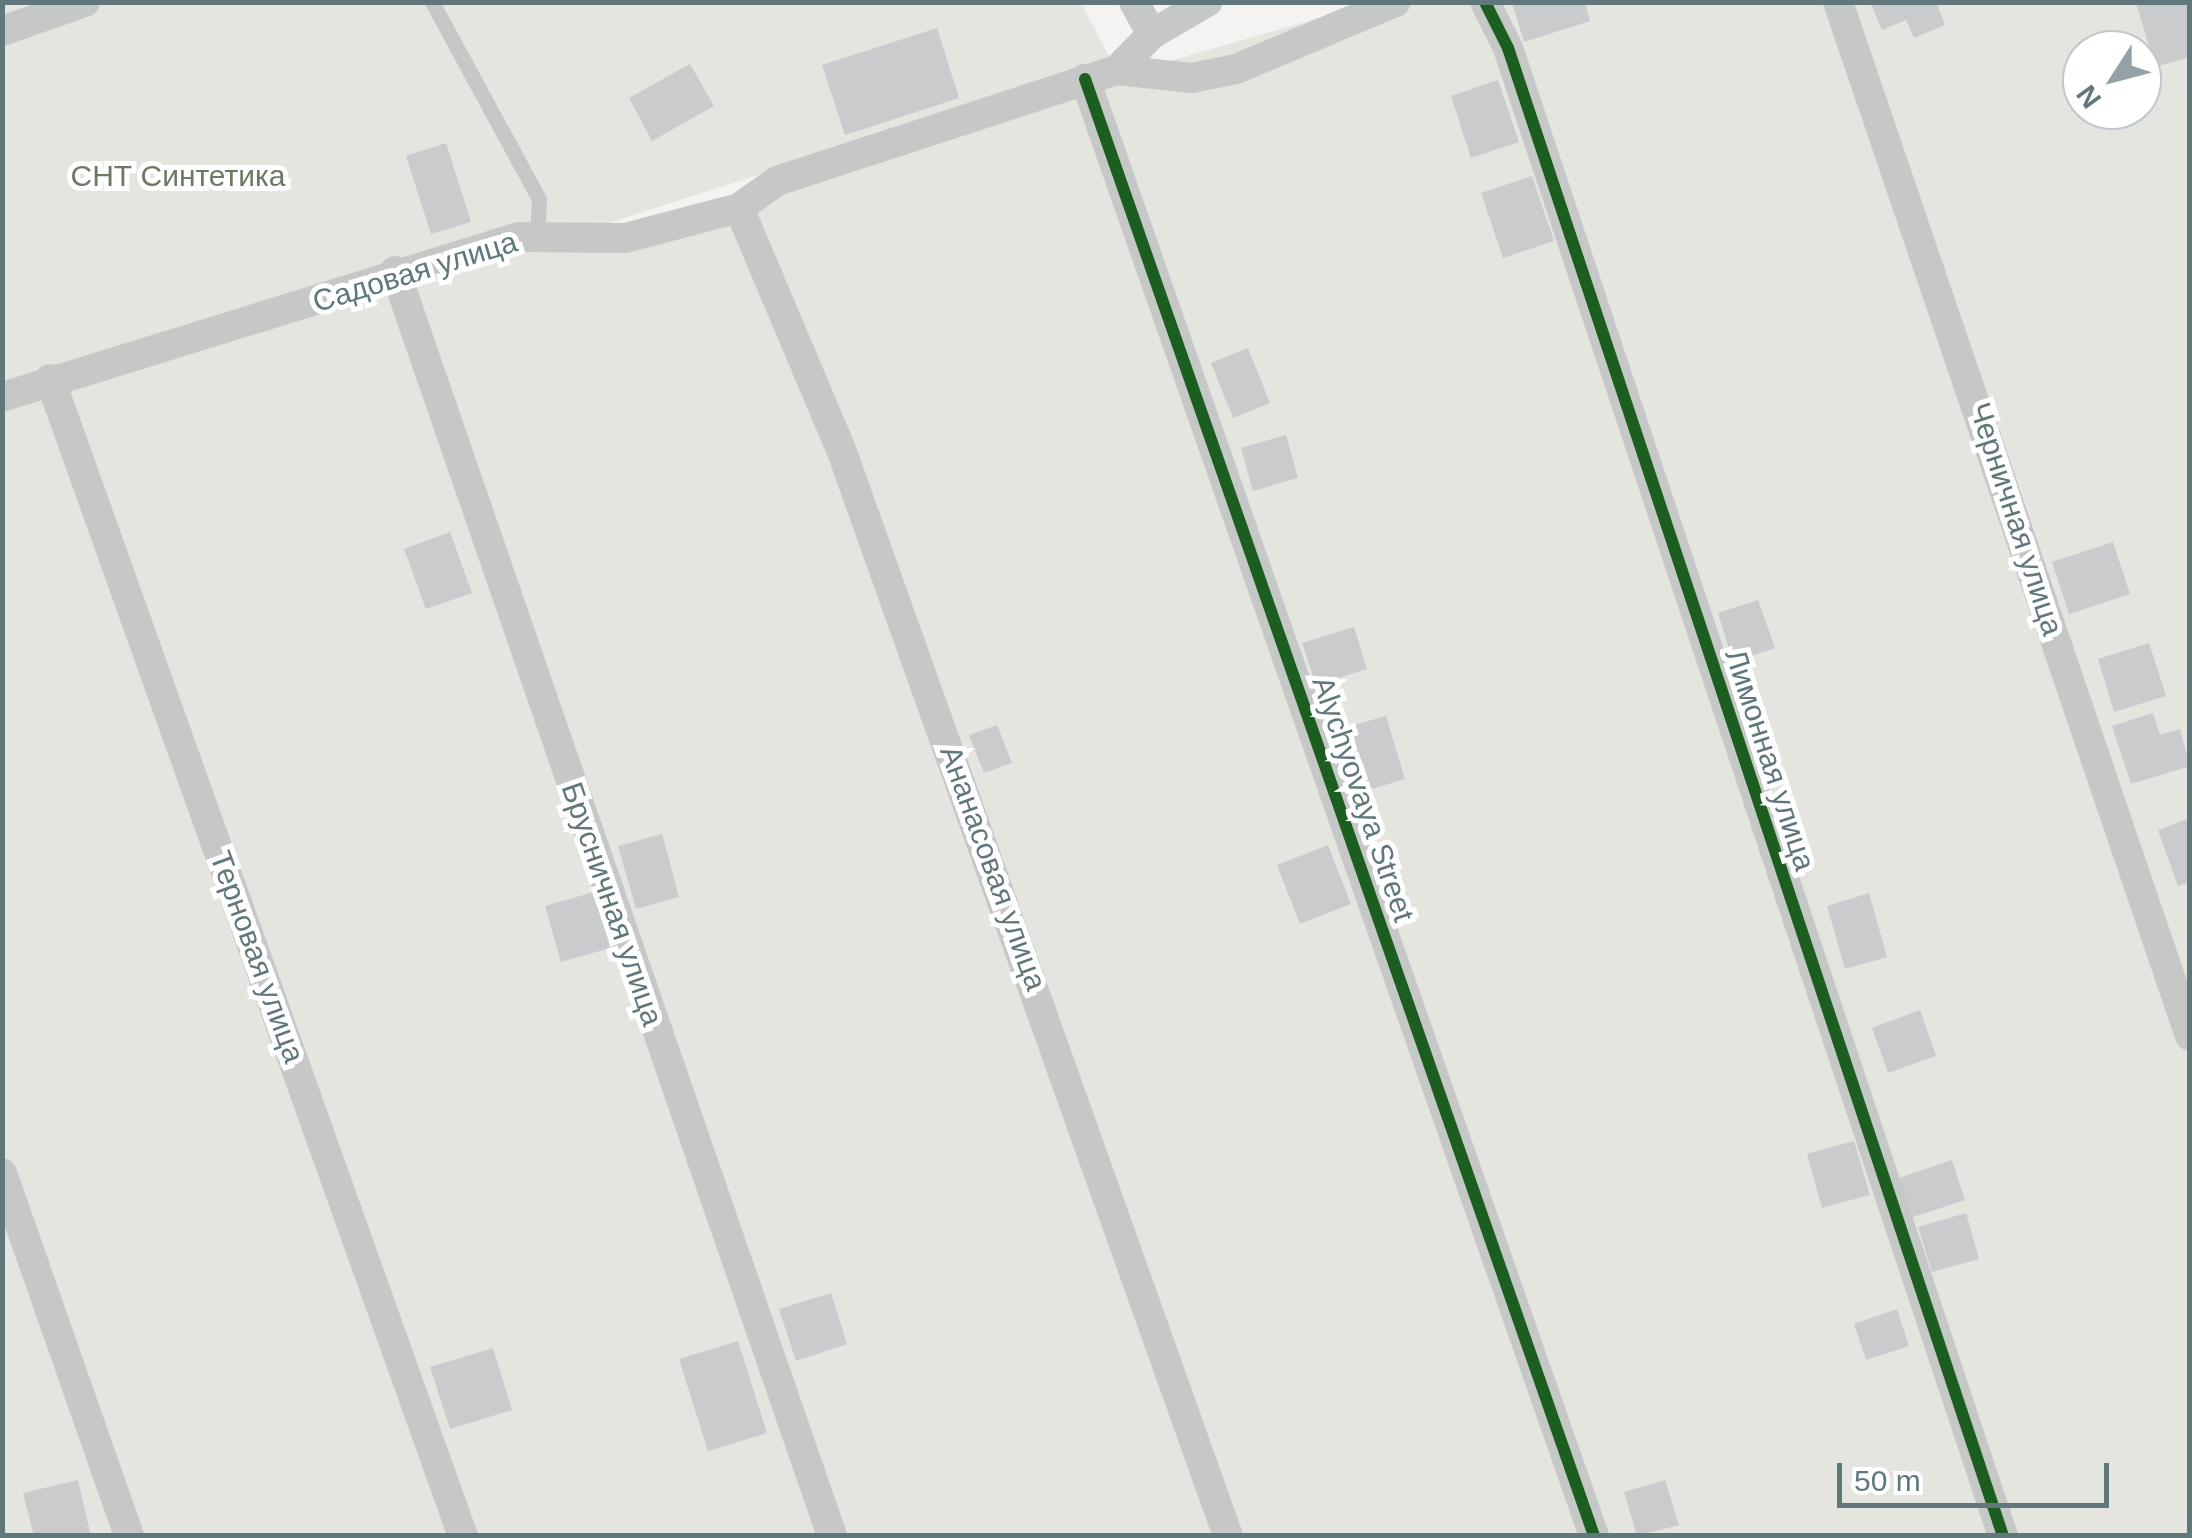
<!DOCTYPE html>
<html>
<head>
<meta charset="utf-8">
<style>
  body { margin:0 }
  #map { position:relative; width:2192px; height:1538px; overflow:hidden; background:#f4f3f2; font-family:Helvetica,sans-serif }
  div>[style] { position:absolute }
  .green>* { inset:0; background:#e4e5df }
  .building>* { inset:0; background:#cacbcc }
  .service>* { height:15px; margin:-7.5px; padding:0 7.5px; transform-origin:7.5px; border-radius:7.5px; background:#c6c8c8 }
  .minor>* { height:30px; margin:-15px; padding:0 15px; transform-origin:15px; border-radius:15px; background:#c6c8c8 }
  .cycleway>* { height:12px; margin:-6px; padding:0 6px; transform-origin:6px; border-radius:6px; background:#1b5e20 }
  span { translate:-50% -50%; white-space:nowrap; text-align:center; line-height:1.15; -webkit-text-stroke:10px #fff; paint-order:stroke }
  .park-label { font-size:30px; color:#6d7963 }
  .street-label { font-size:30px; color:#60777c }
  .frame { position:absolute; inset:0; border:5px solid #60777c; pointer-events:none }
  .north { position:absolute; left:2062px; top:30px; width:100px; height:100px; box-sizing:border-box; background:#fff; border:2px solid #bfc9cb; border-radius:50%; rotate:234deg; font-size:28px; font-weight:700; line-height:40px; text-align:center; color:#60777c }
  .north::after { content:''; display:block; margin:auto; width:35px; height:45px; background:#94a2a5; clip-path:polygon(50% 0,100% 100%,50% 72%,0 100%) }
  .scale { position:absolute; left:1837px; top:1463px; width:272px; height:45px; box-sizing:border-box; border:5px solid #60777c; border-top:0; padding-left:12px; font-size:30px; line-height:35px; white-space:nowrap; color:#60777c; -webkit-text-stroke:8px #fff; paint-order:stroke }
</style>
</head>
<body>
<div id="map">
  <div class="green">
    <i style="clip-path:polygon(evenodd,3px 3px,1081px 3px,1112px 62px,546px 243px,557px 250px,607px 253px,693px 236px,808px 181px,1082px 86px,1371px 3px,2189px 3px,2189px 1535px,3px 1536px,3px 3px,2082px 50px,2142px 50px,2142px 110px,2082px 110px,2082px 50px)"></i>
  </div>
  <div class="building">
    <i style="clip-path:polygon(1512px 2px,1585px 2px,1590px 21px,1524px 42px)"></i>
    <i style="clip-path:polygon(1870px 2px,1936px 2px,1945px 25px,1914px 38px,1906px 20px,1882px 30px)"></i>
    <i style="clip-path:polygon(2136px 2px,2190px 2px,2190px 57px,2155px 67px)"></i>
    <i style="clip-path:polygon(937px 28px,959px 98px,845px 135px,822px 65px)"></i>
    <i style="clip-path:polygon(690px 64px,714px 106px,652px 141px,629px 98px)"></i>
    <i style="clip-path:polygon(1498px 80px,1519px 142px,1471px 158px,1451px 96px)"></i>
    <i style="clip-path:polygon(446px 143px,471px 222px,431px 234px,406px 156px)"></i>
    <i style="clip-path:polygon(1532px 176px,1554px 241px,1503px 258px,1481px 193px)"></i>
    <i style="clip-path:polygon(1248px 348px,1270px 403px,1233px 418px,1211px 363px)"></i>
    <i style="clip-path:polygon(1286px 435px,1298px 478px,1253px 491px,1241px 448px)"></i>
    <i style="clip-path:polygon(450px 532px,472px 593px,426px 609px,404px 549px)"></i>
    <i style="clip-path:polygon(2113px 542px,2130px 594px,2069px 614px,2052px 562px)"></i>
    <i style="clip-path:polygon(1758px 600px,1775px 648px,1733px 662px,1718px 613px)"></i>
    <i style="clip-path:polygon(1354px 627px,1367px 669px,1316px 685px,1302px 643px)"></i>
    <i style="clip-path:polygon(2149px 643px,2166px 696px,2114px 712px,2098px 659px)"></i>
    <i style="clip-path:polygon(2153px 713px,2160px 735px,2180px 729px,2190px 766px,2131px 784px,2112px 726px)"></i>
    <i style="clip-path:polygon(1386px 716px,1405px 779px,1355px 794px,1336px 730px)"></i>
    <i style="clip-path:polygon(997px 725px,1012px 763px,984px 773px,969px 735px)"></i>
    <i style="clip-path:polygon(2190px 818px,2190px 882px,2178px 886px,2158px 830px)"></i>
    <i style="clip-path:polygon(662px 834px,679px 897px,636px 909px,618px 846px)"></i>
    <i style="clip-path:polygon(1328px 845px,1351px 904px,1300px 924px,1277px 865px)"></i>
    <i style="clip-path:polygon(594px 892px,610px 948px,561px 962px,545px 906px)"></i>
    <i style="clip-path:polygon(1869px 893px,1887px 957px,1845px 969px,1827px 906px)"></i>
    <i style="clip-path:polygon(1920px 1010px,1936px 1056px,1888px 1073px,1872px 1028px)"></i>
    <i style="clip-path:polygon(1854px 1141px,1870px 1195px,1822px 1208px,1807px 1154px)"></i>
    <i style="clip-path:polygon(1952px 1160px,1965px 1200px,1913px 1217px,1899px 1178px)"></i>
    <i style="clip-path:polygon(1966px 1213px,1979px 1259px,1932px 1272px,1918px 1227px)"></i>
    <i style="clip-path:polygon(831px 1293px,847px 1344px,796px 1361px,779px 1309px)"></i>
    <i style="clip-path:polygon(1897px 1309px,1909px 1346px,1866px 1360px,1854px 1324px)"></i>
    <i style="clip-path:polygon(738px 1341px,767px 1433px,708px 1451px,679px 1359px)"></i>
    <i style="clip-path:polygon(493px 1348px,512px 1410px,450px 1429px,430px 1367px)"></i>
    <i style="clip-path:polygon(78px 1480px,91px 1536px,34px 1536px,23px 1493px)"></i>
    <i style="clip-path:polygon(1665px 1480px,1679px 1525px,1637px 1536px,1624px 1492px)"></i>
  </div>
  <div class="service">
    <i style="left:432px;top:2px;width:224px;rotate:61.5deg"></i>
    <i style="left:539px;top:199px;width:39px;rotate:93deg"></i>
  </div>
  <div class="minor">
    <i style="left:1134px;top:2px;width:37px;rotate:61deg"></i>
    <i style="left:1485px;top:2px;width:51px;rotate:63.4deg"></i>
    <i style="left:1508px;top:48px;width:1568px;rotate:71.6deg"></i>
    <i style="left:1838px;top:2px;width:1092px;rotate:71.2deg"></i>
    <i style="left:2px;top:31px;width:88px;rotate:-19.3deg"></i>
    <i style="left:1117px;top:70px;width:75px;rotate:6.1deg"></i>
    <i style="left:1192px;top:78px;width:45px;rotate:-11.6deg"></i>
    <i style="left:1236px;top:69px;width:173px;rotate:-22.8deg"></i>
    <i style="left:1085px;top:79px;width:1543px;rotate:70.74deg"></i>
    <i style="left:739px;top:208px;width:265px;rotate:67.1deg"></i>
    <i style="left:842px;top:452px;width:1151px;rotate:70.4deg"></i>
    <i style="left:395px;top:271px;width:1338px;rotate:70.94deg"></i>
    <i style="left:50px;top:379px;width:1229px;rotate:70.36deg"></i>
    <i style="left:2px;top:397px;width:541px;rotate:-17.2deg"></i>
    <i style="left:519px;top:237px;width:106px;rotate:0.5deg"></i>
    <i style="left:625px;top:238px;width:118px;rotate:-14.7deg"></i>
    <i style="left:739px;top:208px;width:47px;rotate:-35.4deg"></i>
    <i style="left:777px;top:181px;width:358px;rotate:-18.1deg"></i>
    <i style="left:1117px;top:70px;width:50px;rotate:-45.8deg"></i>
    <i style="left:1152px;top:34px;width:64px;rotate:-30.2deg"></i>
    <i style="left:2px;top:1173px;width:385px;rotate:70.7deg"></i>
  </div>
  <div class="cycleway">
    <i style="left:1485px;top:2px;width:51px;rotate:63.4deg"></i>
    <i style="left:1508px;top:48px;width:1568px;rotate:71.6deg"></i>
    <i style="left:1085px;top:79px;width:1543px;rotate:70.74deg"></i>
  </div>
  <div class="park-label">
    <span style="left:178px;top:176px">СНТ Синтетика</span>
  </div>
  <div class="street-label">
    <span style="left:415px;top:272px;rotate:-17deg">Садовая улица</span>
    <span style="left:2016px;top:519px;rotate:72deg">Черничная улица</span>
    <span style="left:1770px;top:760px;rotate:72deg">Лимонная улица</span>
    <span style="left:1363px;top:799px;rotate:71deg">Alychyovaya Street</span>
    <span style="left:993px;top:868px;rotate:70deg">Ананасовая улица</span>
    <span style="left:612px;top:904px;rotate:71deg">Брусничная улица</span>
    <span style="left:257px;top:957px;rotate:70deg">Терновая улица</span>
  </div>
  <div class="frame"></div>
  <div class="north">N</div>
  <div class="scale">50 m</div>
</div>
</body>
</html>
